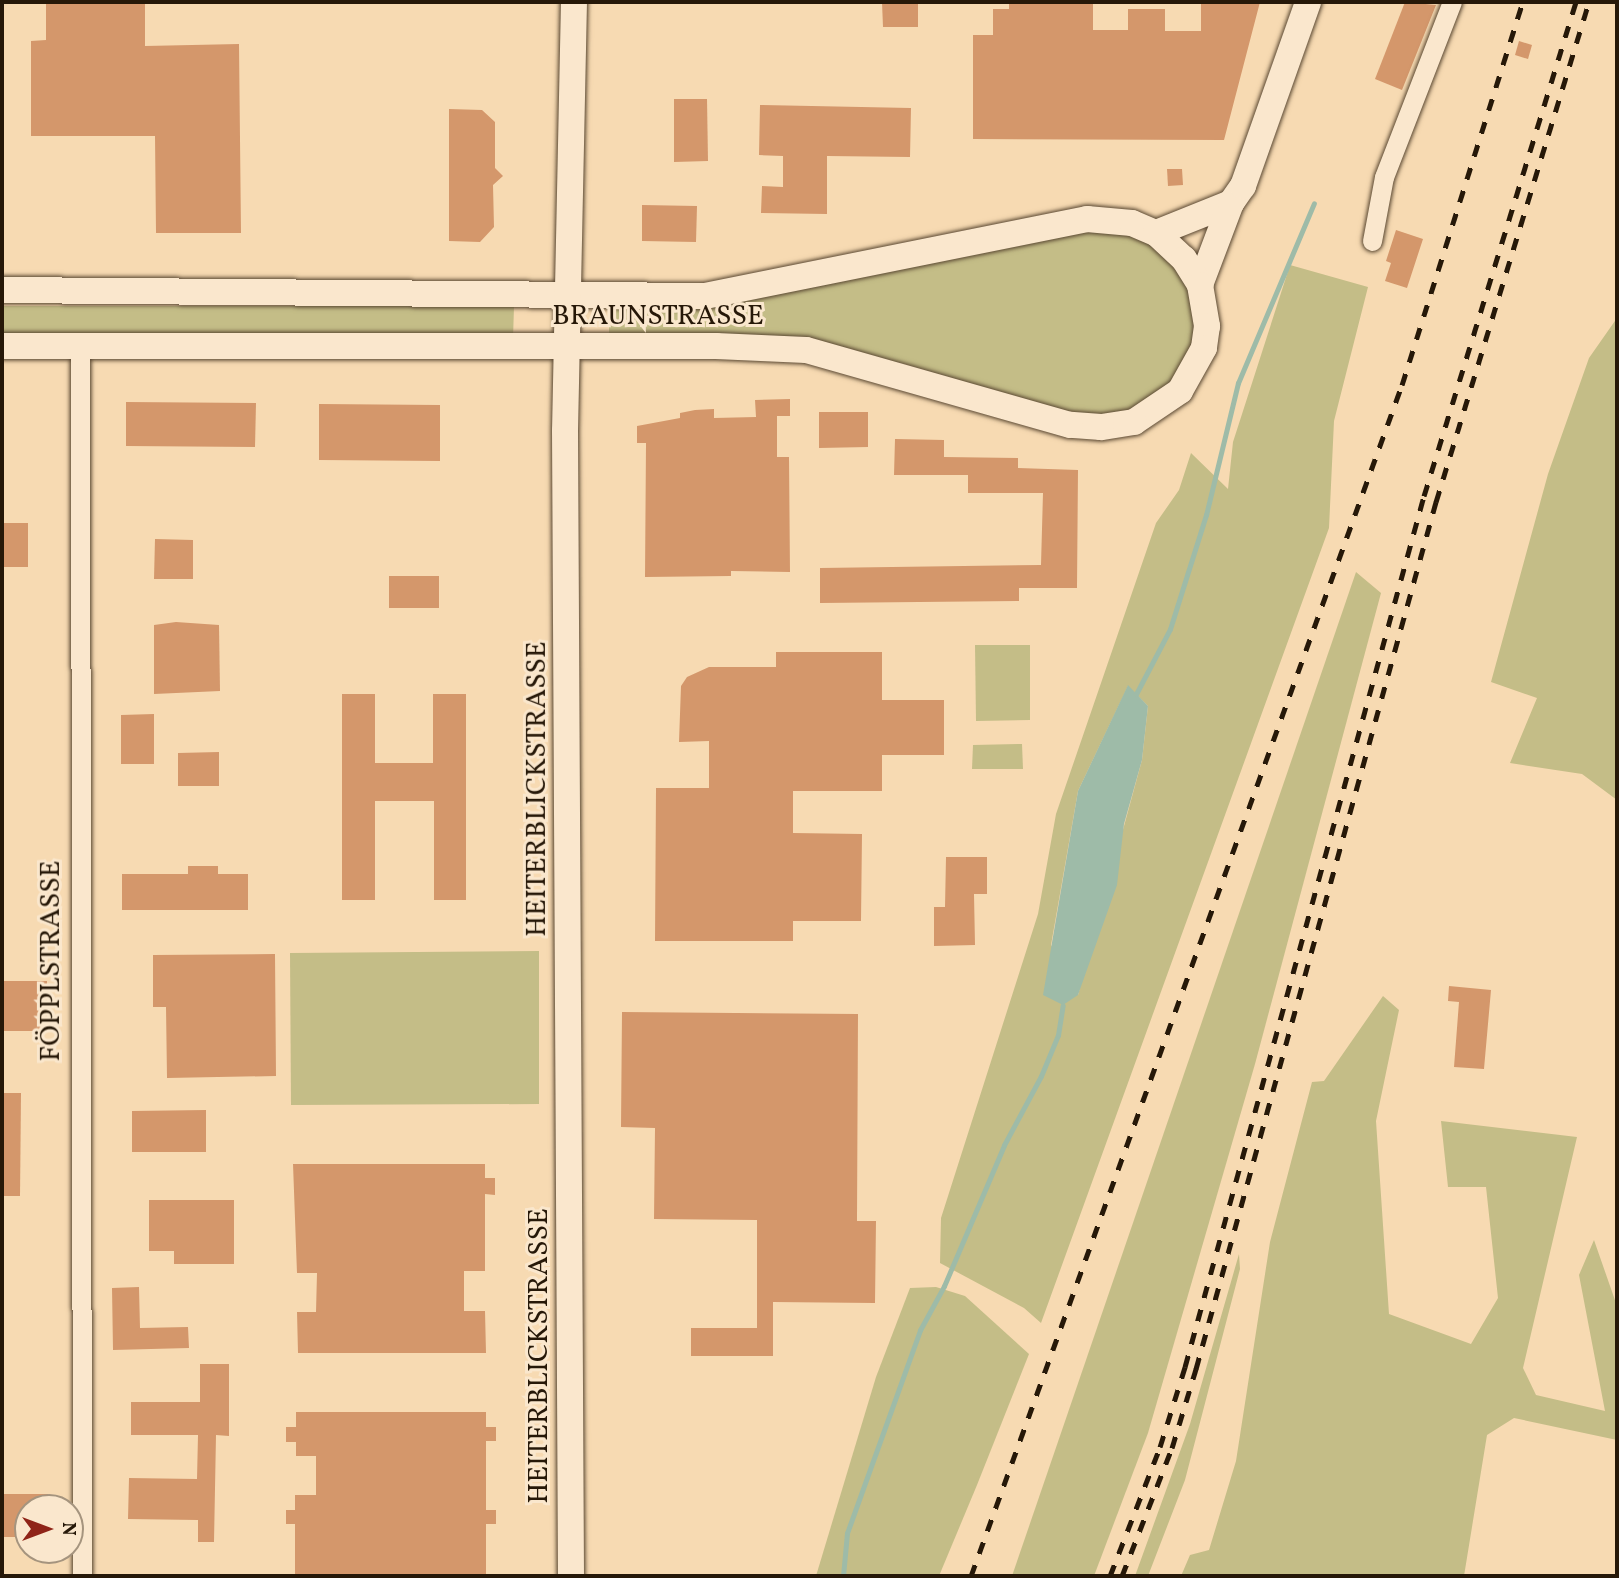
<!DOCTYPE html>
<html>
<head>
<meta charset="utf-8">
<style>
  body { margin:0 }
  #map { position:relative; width:1619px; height:1578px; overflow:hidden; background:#f7dab2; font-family:Vollkorn,serif }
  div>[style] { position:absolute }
  .green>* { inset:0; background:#c4bd87 }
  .water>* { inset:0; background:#9ebba8 }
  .stream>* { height:5px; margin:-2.5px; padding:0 2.5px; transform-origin:2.5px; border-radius:2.5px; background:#9ebba8 }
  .building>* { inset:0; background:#d4976b }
  .roads { filter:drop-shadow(0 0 2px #5a4832) drop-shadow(0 0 2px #5a4832) }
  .street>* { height:19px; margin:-9.5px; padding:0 9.5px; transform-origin:9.5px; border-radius:9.5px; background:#fae7cd }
  .secondary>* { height:26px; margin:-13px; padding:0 13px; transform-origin:13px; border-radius:13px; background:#fae7cd }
  .rail>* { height:5px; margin-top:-2.5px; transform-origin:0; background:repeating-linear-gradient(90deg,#261808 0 12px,transparent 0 24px) }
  span { translate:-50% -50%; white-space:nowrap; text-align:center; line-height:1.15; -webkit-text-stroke:6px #fae7cd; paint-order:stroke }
  .street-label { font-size:28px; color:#261808 }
  .frame { position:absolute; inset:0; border:4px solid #261808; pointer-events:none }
  .north { position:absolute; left:14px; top:1494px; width:70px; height:70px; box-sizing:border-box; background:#fae7cd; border:2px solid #a5947e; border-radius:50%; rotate:90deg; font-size:19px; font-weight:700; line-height:28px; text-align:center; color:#261808 }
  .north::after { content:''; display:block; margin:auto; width:24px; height:32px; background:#8f2418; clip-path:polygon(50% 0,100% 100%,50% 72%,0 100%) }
</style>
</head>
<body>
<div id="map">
  <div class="green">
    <i style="clip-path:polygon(1088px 228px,1148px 239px,1189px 284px,1198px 324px,1187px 365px,1143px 409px,1088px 418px,901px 363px,609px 338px,609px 307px)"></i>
    <i style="clip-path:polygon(evenodd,1290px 265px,1368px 287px,1334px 421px,1329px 528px,1041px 1323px,1024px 1308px,940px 1263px,941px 1218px,1038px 914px,1056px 814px,1156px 523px,1179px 490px,1191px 453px,1228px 489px,1233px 442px,1290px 265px,1128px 686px,1148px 706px,1142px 760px,1078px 995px,1051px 945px,1078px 791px,1128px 686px)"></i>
    <i style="clip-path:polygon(2px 306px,514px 306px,513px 339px,2px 338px)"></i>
    <i style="clip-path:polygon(1617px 318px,1617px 800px,1582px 774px,1510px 763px,1537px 698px,1491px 682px,1548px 474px,1589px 358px)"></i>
    <i style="clip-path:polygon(1356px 572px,1381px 593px,1255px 1064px,1148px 1433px,1094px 1576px,1012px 1576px)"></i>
    <i style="clip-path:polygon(975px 645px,1030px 645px,1030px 720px,976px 721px)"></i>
    <i style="clip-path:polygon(1022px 744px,1023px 769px,972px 769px,973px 745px)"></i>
    <i style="clip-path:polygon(539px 951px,539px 1104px,291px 1105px,290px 953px)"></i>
    <i style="clip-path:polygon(1383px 996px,1399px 1010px,1376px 1121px,1389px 1314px,1471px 1344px,1498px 1298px,1486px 1187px,1448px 1187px,1441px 1121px,1577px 1137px,1523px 1368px,1536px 1395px,1605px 1411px,1579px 1275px,1594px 1240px,1617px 1306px,1617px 1440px,1514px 1418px,1487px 1435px,1464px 1576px,1181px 1576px,1190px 1555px,1209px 1550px,1236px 1461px,1270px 1242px,1312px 1082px,1324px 1081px)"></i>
    <i style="clip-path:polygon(1239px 1254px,1240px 1269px,1185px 1480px,1148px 1576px,1135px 1576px,1190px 1424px)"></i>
    <i style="clip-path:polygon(936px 1287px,965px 1296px,1029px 1354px,977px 1485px,939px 1576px,816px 1576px,876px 1377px,910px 1288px)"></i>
  </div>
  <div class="water">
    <i style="clip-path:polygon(1128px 685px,1148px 706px,1142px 760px,1124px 824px,1117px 885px,1078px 995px,1063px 1005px,1043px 995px,1078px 791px)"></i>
  </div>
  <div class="stream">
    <i style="left:1136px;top:694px;width:73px;rotate:-62.4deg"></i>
    <i style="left:1170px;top:629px;width:120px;rotate:-72.5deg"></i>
    <i style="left:1206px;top:515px;width:136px;rotate:-76.4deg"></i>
    <i style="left:1238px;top:383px;width:195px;rotate:-67.1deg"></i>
    <i style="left:843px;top:1576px;width:43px;rotate:-84.7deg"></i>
    <i style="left:847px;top:1533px;width:216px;rotate:-70.2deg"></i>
    <i style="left:920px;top:1330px;width:50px;rotate:-61.4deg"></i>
    <i style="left:944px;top:1286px;width:153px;rotate:-66.9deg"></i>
    <i style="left:1004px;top:1145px;width:78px;rotate:-61.8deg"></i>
    <i style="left:1041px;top:1076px;width:44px;rotate:-67.5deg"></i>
    <i style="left:1058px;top:1035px;width:30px;rotate:-81deg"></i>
  </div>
  <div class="building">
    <i style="clip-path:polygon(46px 2px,145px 2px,145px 46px,239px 44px,241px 233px,156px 233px,155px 136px,31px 136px,31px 41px,46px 40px)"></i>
    <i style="clip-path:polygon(882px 2px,918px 2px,918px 27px,883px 27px)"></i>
    <i style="clip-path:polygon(1009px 2px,1093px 2px,1093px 30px,1128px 30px,1128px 9px,1165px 9px,1165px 31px,1201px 31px,1201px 2px,1260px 2px,1224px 140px,973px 139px,973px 35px,993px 35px,993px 9px,1009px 9px)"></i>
    <i style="clip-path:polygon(1405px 2px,1436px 5px,1402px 90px,1375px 79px)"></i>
    <i style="clip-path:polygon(1519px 41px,1532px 45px,1528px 59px,1515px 55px)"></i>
    <i style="clip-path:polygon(674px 99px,707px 99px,708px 161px,674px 162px)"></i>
    <i style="clip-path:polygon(760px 105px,911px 108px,910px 157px,827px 156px,827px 214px,761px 213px,762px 186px,783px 187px,783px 156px,759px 155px)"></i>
    <i style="clip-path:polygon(449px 109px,482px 110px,495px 122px,495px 168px,503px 176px,493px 185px,494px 227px,480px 242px,449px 241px)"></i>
    <i style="clip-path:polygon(1167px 169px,1182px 169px,1183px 185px,1168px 186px)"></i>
    <i style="clip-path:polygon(642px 205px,697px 206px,696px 242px,642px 241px)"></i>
    <i style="clip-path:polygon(1396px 230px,1423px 239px,1407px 288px,1385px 281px,1391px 263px,1386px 261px)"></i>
    <i style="clip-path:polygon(790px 399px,790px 416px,777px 416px,777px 457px,789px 457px,790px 572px,731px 571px,731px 576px,645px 577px,646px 443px,637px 443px,637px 426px,680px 418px,680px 413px,695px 410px,714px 409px,714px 418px,756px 417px,755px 400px)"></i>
    <i style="clip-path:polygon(126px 402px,256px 403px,255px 447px,126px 446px)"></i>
    <i style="clip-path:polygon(319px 404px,440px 405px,440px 461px,319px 460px)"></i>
    <i style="clip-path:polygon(819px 412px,868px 412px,868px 447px,819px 448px)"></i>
    <i style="clip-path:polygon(895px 439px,944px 440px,944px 457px,1018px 458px,1018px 468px,1078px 470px,1077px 588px,1019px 588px,1019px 601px,820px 603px,820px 568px,1041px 565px,1043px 493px,968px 493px,968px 475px,894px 475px)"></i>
    <i style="clip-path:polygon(2px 523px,28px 523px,28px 567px,2px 567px)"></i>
    <i style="clip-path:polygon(155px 539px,193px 540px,193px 579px,154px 579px)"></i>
    <i style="clip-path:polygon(389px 576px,439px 576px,439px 608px,389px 608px)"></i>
    <i style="clip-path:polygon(176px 622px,219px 625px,220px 691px,154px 694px,154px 625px)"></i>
    <i style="clip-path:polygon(776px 652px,882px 652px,882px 700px,944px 700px,944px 755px,882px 755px,882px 791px,793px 791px,793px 833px,862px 834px,861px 921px,793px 921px,793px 941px,655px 941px,656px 788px,709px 788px,709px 741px,679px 742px,681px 686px,687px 677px,709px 667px,776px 667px)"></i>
    <i style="clip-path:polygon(342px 694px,375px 694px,375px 763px,433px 763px,433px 694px,466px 694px,466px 900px,434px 900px,434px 801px,375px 801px,375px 900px,342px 900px)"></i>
    <i style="clip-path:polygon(154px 714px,154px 764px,121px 764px,121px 715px)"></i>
    <i style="clip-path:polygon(219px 752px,219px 786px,178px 786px,178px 753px)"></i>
    <i style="clip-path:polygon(946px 857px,987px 857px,987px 894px,974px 894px,975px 945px,934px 946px,934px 907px,945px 907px)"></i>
    <i style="clip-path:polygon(188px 866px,218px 866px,218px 874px,248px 874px,248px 910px,122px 910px,122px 874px,188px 874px)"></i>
    <i style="clip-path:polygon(275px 954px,276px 1076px,167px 1078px,166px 1007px,153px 1007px,153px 955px)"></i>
    <i style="clip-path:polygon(2px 981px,47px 981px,47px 1031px,2px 1031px)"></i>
    <i style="clip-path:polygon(1449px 986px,1491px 990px,1484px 1069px,1454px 1067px,1459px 1002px,1448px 1001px)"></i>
    <i style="clip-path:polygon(622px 1012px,858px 1014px,857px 1221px,876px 1221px,875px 1303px,773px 1302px,773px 1356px,691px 1356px,691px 1328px,757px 1328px,757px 1220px,654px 1219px,655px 1128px,621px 1127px)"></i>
    <i style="clip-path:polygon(2px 1093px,21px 1093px,20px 1196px,2px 1196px)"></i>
    <i style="clip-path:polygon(206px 1110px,206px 1152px,132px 1152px,132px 1111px)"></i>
    <i style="clip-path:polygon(293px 1164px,485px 1164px,485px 1178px,495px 1178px,495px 1195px,485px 1194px,485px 1271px,464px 1271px,464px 1311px,485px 1311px,486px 1353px,298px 1353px,297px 1312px,316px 1312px,317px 1273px,297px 1273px)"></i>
    <i style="clip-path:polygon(149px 1200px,234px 1200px,234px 1264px,174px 1264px,174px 1251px,149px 1251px)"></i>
    <i style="clip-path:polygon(139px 1287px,140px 1328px,188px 1327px,189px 1348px,113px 1350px,112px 1288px)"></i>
    <i style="clip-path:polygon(200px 1364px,229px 1364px,229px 1436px,216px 1435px,214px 1542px,198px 1542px,198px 1520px,128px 1519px,129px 1478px,197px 1479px,198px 1435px,131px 1435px,131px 1402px,200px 1402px)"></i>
    <i style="clip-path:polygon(296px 1412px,486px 1412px,486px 1427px,496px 1427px,496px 1441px,486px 1441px,486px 1510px,496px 1510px,496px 1524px,486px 1524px,486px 1576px,295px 1576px,295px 1524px,286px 1524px,286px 1510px,295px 1510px,295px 1495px,316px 1495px,316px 1456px,296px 1456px,296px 1442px,286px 1442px,286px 1427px,296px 1427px)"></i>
    <i style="clip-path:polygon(2px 1494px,48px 1494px,48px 1508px,28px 1508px,28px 1537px,2px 1537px)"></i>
  </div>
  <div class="roads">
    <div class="street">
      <i style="left:1372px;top:241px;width:65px;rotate:-79.4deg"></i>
      <i style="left:1384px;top:177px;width:188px;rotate:-68.8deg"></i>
      <i style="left:80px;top:346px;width:1230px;rotate:89.91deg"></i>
    </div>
    <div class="secondary">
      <i style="left:1156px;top:233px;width:81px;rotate:-21.8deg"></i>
      <i style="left:1200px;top:285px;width:88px;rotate:-69.3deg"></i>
      <i style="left:1231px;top:203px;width:21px;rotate:-55deg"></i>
      <i style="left:1243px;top:186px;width:195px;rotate:-70.5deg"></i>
      <i style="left:2px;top:290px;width:703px;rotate:0.49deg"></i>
      <i style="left:705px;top:296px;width:390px;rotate:-11.4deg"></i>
      <i style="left:1087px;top:219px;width:45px;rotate:5.1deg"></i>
      <i style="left:1132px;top:223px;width:26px;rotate:23deg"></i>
      <i style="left:1156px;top:233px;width:38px;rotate:43deg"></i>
      <i style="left:1184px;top:259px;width:31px;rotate:58deg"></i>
      <i style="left:1200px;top:285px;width:42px;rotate:80.3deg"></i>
      <i style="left:1207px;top:326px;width:22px;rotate:98deg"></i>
      <i style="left:1204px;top:348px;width:49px;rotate:119.2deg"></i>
      <i style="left:1180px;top:391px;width:55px;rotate:146deg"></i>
      <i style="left:1134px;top:422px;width:33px;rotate:171deg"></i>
      <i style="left:1101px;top:427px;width:31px;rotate:-176deg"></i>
      <i style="left:1070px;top:425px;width:274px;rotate:-164.1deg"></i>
      <i style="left:806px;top:350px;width:90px;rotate:-177.5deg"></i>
      <i style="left:716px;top:346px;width:714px;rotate:180deg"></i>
      <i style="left:571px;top:1576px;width:1145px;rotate:-90.3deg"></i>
      <i style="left:565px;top:431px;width:429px;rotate:-88.8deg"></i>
    </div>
  </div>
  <div class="rail">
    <i style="left:971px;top:1576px;width:1267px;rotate:-70.11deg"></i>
    <i style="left:1402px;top:385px;width:402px;rotate:-72.5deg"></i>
    <i style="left:1110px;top:1576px;width:138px;rotate:-68.8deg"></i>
    <i style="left:1160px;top:1447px;width:84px;rotate:-72.6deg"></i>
    <i style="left:1185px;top:1367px;width:903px;rotate:-74.66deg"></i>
    <i style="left:1424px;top:496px;width:517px;rotate:-72.9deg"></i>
    <i style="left:1122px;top:1576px;width:137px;rotate:-68.7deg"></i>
    <i style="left:1172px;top:1448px;width:83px;rotate:-73.1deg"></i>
    <i style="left:1196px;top:1369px;width:900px;rotate:-74.53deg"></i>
    <i style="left:1436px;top:502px;width:523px;rotate:-72.99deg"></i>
  </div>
  <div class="street-label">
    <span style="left:658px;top:317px">BRAUNSTRASSE</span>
    <span style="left:538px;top:789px;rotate:-90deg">HEITERBLICKSTRASSE</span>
    <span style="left:52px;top:961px;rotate:-90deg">FÖPPLSTRASSE</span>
    <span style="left:540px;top:1356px;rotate:-90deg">HEITERBLICKSTRASSE</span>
  </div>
  <div class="frame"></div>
  <div class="north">N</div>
</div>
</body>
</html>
